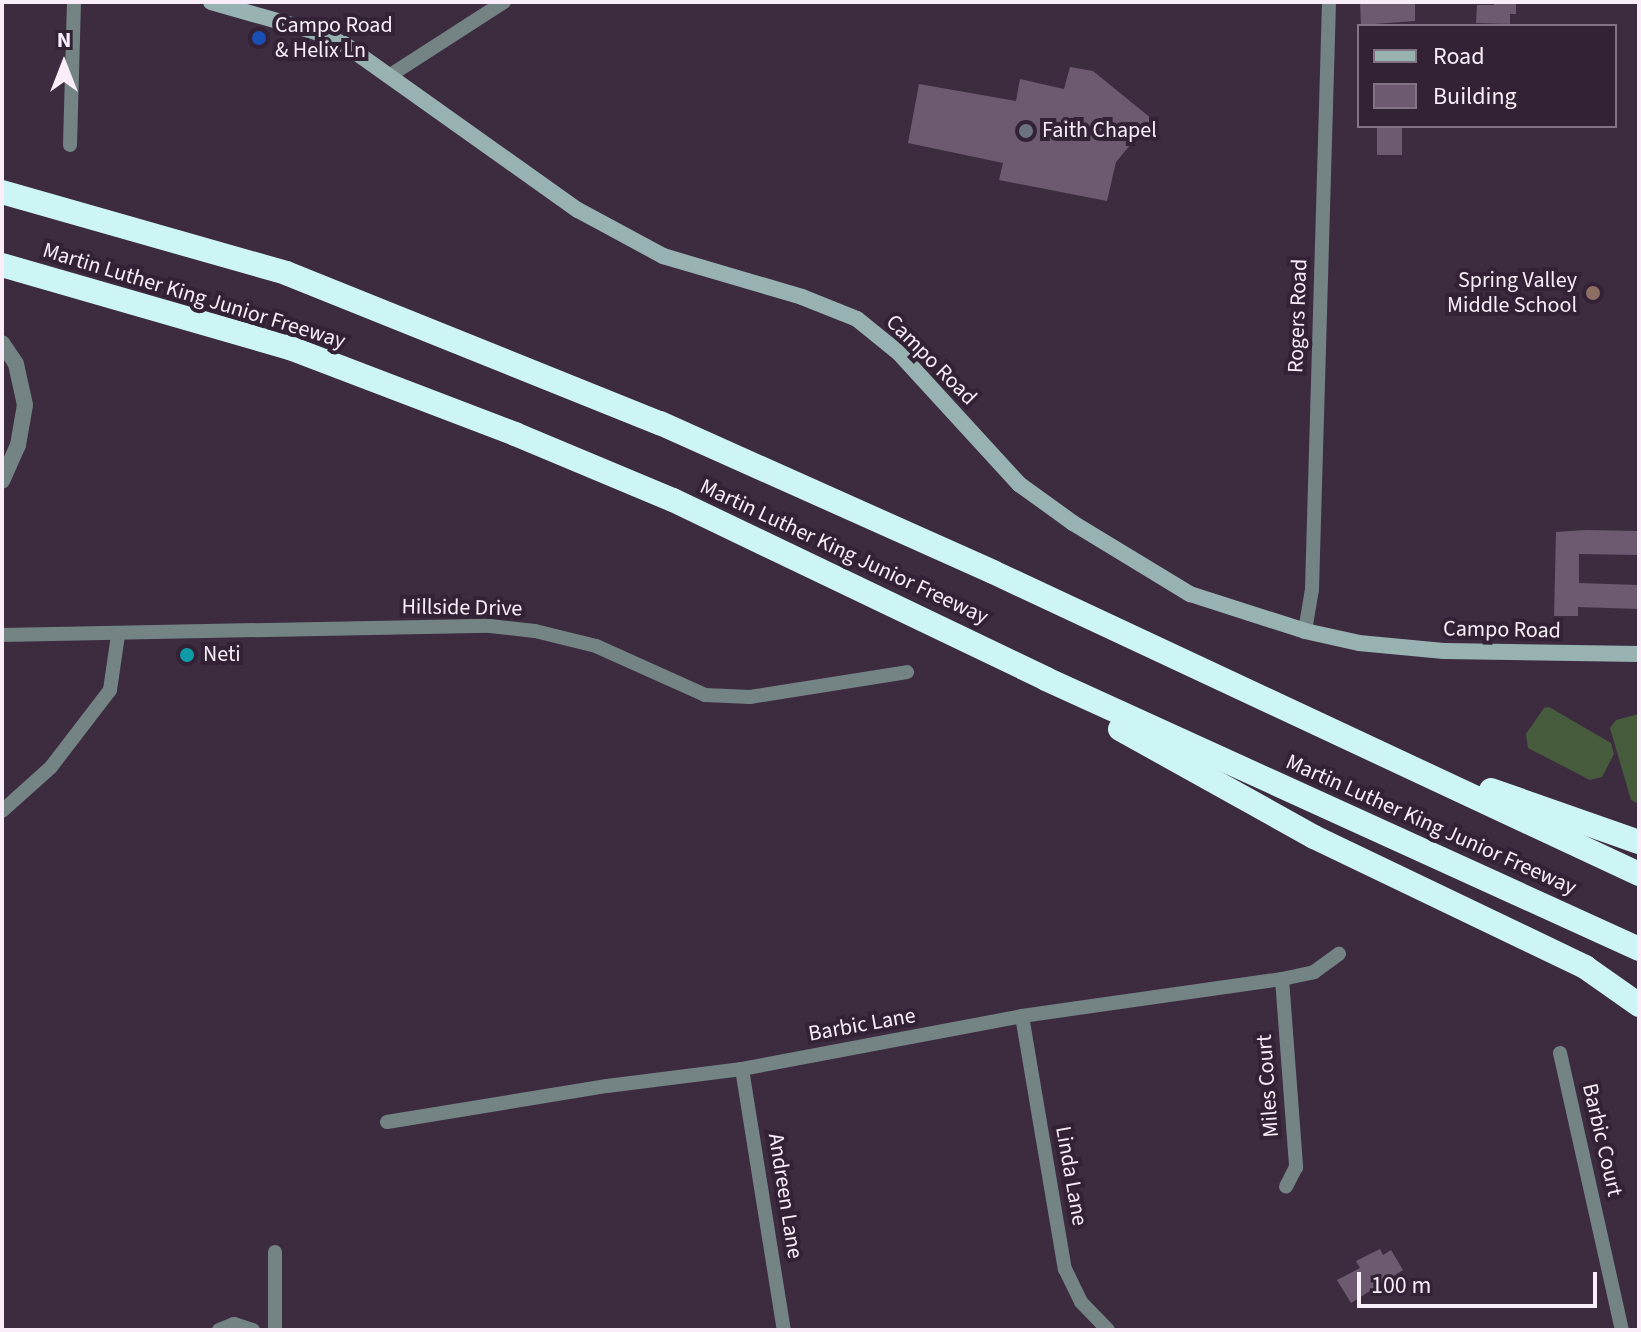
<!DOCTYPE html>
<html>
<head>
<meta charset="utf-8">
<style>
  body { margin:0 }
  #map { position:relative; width:1641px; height:1332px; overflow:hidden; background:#3d2c40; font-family:"Source Sans 3",sans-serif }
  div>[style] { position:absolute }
  .green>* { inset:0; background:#465c3c }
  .building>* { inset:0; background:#6d5a70 }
  .minor>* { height:14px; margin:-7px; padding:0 7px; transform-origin:7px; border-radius:7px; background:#748484 }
  .tertiary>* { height:16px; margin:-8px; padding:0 8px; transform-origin:8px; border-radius:8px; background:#748484 }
  .secondary>* { height:16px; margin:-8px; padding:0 8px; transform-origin:8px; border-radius:8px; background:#98b2b2 }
  .motorway>* { height:24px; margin:-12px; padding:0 12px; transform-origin:12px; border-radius:12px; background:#cdf5f6 }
  .dots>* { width:22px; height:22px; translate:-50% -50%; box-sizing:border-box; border:4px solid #332235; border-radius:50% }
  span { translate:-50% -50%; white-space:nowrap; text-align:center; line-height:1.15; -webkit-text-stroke:8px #332235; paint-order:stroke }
  .poi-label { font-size:22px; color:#f8edf9 }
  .left { translate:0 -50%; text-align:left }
  .right { translate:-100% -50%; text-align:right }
  .street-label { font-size:22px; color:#f8edf9 }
  .frame { position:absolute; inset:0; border:4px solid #f8edf9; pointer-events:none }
  .legend { position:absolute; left:1357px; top:24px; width:260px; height:104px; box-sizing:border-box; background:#332235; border:2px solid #827383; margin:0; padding:10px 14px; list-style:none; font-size:24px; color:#f8edf9 }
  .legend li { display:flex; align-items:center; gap:16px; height:40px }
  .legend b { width:40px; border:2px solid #827383 }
  .north { position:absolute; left:24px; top:24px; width:80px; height:80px; -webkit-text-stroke:6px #332235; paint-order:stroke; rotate:0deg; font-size:22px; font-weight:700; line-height:32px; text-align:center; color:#f8edf9 }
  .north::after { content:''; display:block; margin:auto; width:28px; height:36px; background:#f8edf9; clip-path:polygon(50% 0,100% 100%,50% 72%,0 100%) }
  .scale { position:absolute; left:1357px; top:1272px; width:240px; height:36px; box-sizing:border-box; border:4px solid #f8edf9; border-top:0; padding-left:10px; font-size:24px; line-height:28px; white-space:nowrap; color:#f8edf9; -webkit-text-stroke:6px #332235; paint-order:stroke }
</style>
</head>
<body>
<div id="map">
  <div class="green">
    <i style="clip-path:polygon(1549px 707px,1611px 743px,1614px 754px,1602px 777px,1590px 780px,1528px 748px,1526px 734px,1544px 708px)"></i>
    <i style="clip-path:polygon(1639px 714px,1639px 804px,1631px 800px,1610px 728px,1616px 720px)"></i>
  </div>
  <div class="building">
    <i style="clip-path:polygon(1360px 2px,1415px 2px,1415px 21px,1361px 25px)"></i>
    <i style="clip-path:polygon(1494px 2px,1516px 2px,1516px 14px,1510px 14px,1510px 24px,1476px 23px,1477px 5px,1494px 5px)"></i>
    <i style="clip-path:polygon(1070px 67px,1093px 71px,1152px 119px,1116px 162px,1107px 201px,999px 180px,1003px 163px,908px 143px,919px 84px,1016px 101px,1020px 79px,1064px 89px)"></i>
    <i style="clip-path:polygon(1377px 126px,1402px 126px,1402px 155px,1377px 155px)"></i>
    <i style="clip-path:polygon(1586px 530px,1639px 531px,1639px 555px,1579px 554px,1579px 583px,1639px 585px,1639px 609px,1578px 607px,1578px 616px,1554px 616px,1556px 532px)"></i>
    <i style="clip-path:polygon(1380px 1249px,1383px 1255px,1391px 1250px,1403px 1270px,1351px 1303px,1337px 1280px,1360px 1268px,1356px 1261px)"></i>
  </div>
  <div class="minor">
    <i style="left:389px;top:76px;width:137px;rotate:-32.8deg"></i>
    <i style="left:70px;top:145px;width:143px;rotate:-88.4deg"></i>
    <i style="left:1305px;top:631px;width:43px;rotate:-80.5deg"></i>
    <i style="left:1312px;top:589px;width:587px;rotate:-88.34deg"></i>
    <i style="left:2px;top:635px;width:488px;rotate:-1.1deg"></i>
    <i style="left:490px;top:626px;width:45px;rotate:6.3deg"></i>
    <i style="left:535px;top:631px;width:63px;rotate:13.8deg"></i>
    <i style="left:596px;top:646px;width:120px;rotate:24.2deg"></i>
    <i style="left:705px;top:695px;width:45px;rotate:2.5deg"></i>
    <i style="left:750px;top:697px;width:159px;rotate:-9deg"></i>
    <i style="left:2px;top:811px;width:66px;rotate:-41.9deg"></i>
    <i style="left:51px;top:767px;width:97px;rotate:-52.5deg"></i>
    <i style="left:110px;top:690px;width:56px;rotate:-81.7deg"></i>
    <i style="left:1282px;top:979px;width:189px;rotate:85.7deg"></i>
    <i style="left:1296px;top:1167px;width:22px;rotate:117deg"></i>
    <i style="left:1022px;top:1016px;width:257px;rotate:80.4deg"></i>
    <i style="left:1065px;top:1269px;width:37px;rotate:64deg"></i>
    <i style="left:1081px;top:1302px;width:39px;rotate:46deg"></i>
    <i style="left:1560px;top:1053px;width:284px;rotate:77.4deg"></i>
    <i style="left:742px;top:1069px;width:264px;rotate:80.9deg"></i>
    <i style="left:387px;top:1122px;width:223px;rotate:-9.3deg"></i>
    <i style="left:607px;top:1086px;width:136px;rotate:-7.2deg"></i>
    <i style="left:742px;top:1069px;width:285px;rotate:-10.7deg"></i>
    <i style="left:1022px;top:1016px;width:263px;rotate:-8.1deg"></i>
    <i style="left:1282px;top:979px;width:33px;rotate:-12deg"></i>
    <i style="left:1314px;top:972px;width:31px;rotate:-36deg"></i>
    <i style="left:275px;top:1252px;width:78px;rotate:90deg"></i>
    <i style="left:219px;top:1330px;width:16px;rotate:-22deg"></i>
    <i style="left:234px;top:1324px;width:20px;rotate:18deg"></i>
  </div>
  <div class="tertiary">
    <i style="left:2px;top:343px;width:25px;rotate:56deg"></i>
    <i style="left:16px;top:364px;width:42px;rotate:77.6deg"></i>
    <i style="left:25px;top:405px;width:41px;rotate:99.9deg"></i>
    <i style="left:18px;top:445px;width:39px;rotate:114deg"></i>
  </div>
  <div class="secondary">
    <i style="left:211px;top:2px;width:106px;rotate:15.9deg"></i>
    <i style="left:313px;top:31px;width:34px;rotate:23deg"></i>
    <i style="left:344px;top:44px;width:287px;rotate:35.4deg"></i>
    <i style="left:578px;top:210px;width:97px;rotate:28.4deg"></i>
    <i style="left:663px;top:256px;width:145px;rotate:16.4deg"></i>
    <i style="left:802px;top:297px;width:59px;rotate:21.8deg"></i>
    <i style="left:857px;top:319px;width:54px;rotate:39deg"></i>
    <i style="left:899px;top:353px;width:178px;rotate:47.5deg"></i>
    <i style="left:1019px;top:484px;width:67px;rotate:35.8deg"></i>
    <i style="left:1073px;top:523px;width:137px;rotate:31.3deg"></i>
    <i style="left:1190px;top:594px;width:121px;rotate:17.8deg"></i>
    <i style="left:1305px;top:631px;width:55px;rotate:12.5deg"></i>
    <i style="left:1359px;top:643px;width:85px;rotate:5.4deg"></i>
    <i style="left:1444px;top:651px;width:195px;rotate:0.9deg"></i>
  </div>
  <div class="motorway">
    <i style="left:2px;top:192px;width:295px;rotate:15.9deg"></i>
    <i style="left:286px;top:273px;width:403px;rotate:21.9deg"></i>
    <i style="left:660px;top:423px;width:365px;rotate:24.1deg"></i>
    <i style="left:993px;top:572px;width:713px;rotate:25.06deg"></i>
    <i style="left:2px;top:265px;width:300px;rotate:16.1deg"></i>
    <i style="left:290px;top:348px;width:241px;rotate:20.9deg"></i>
    <i style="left:515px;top:434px;width:171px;rotate:22.7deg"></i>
    <i style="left:673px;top:500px;width:414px;rotate:25.6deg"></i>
    <i style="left:1046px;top:679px;width:652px;rotate:24.48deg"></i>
    <i style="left:1120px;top:729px;width:222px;rotate:29.1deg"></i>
    <i style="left:1314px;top:837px;width:301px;rotate:25.6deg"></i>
    <i style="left:1585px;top:967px;width:66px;rotate:35.1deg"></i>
    <i style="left:1491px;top:790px;width:157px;rotate:19.4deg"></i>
  </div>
  <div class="dots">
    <i style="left:259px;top:38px;background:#1a4fb4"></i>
    <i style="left:1026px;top:131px;background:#6b7280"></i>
    <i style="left:1593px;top:293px;background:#8d6e63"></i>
    <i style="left:187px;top:655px;background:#0f9aa8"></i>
  </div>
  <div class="poi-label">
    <span class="left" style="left:275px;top:38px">Campo Road<br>&amp; Helix Ln</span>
    <span class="left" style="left:1042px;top:131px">Faith Chapel</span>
    <span class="right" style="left:1577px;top:293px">Spring Valley<br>Middle School</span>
    <span class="left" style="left:203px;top:655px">Neti</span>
  </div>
  <div class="street-label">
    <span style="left:194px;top:296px;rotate:17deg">Martin Luther King Junior Freeway</span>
    <span style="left:1298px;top:316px;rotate:-88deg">Rogers Road</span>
    <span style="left:931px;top:360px;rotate:45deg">Campo Road</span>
    <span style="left:844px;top:552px;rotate:25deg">Martin Luther King Junior Freeway</span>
    <span style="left:462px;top:608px;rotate:1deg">Hillside Drive</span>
    <span style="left:1502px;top:630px;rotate:1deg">Campo Road</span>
    <span style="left:1431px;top:825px;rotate:24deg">Martin Luther King Junior Freeway</span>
    <span style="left:862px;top:1025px;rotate:-10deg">Barbic Lane</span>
    <span style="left:1268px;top:1086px;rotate:-94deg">Miles Court</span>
    <span style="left:1602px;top:1140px;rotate:77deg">Barbic Court</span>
    <span style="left:1071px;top:1176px;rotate:80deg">Linda Lane</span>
    <span style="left:785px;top:1196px;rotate:81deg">Andreen Lane</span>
  </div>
  <div class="frame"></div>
  <ul class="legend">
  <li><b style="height:10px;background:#98b2b2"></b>Road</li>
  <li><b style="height:22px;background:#6d5a70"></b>Building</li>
  </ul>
  <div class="north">N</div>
  <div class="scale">100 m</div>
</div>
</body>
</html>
